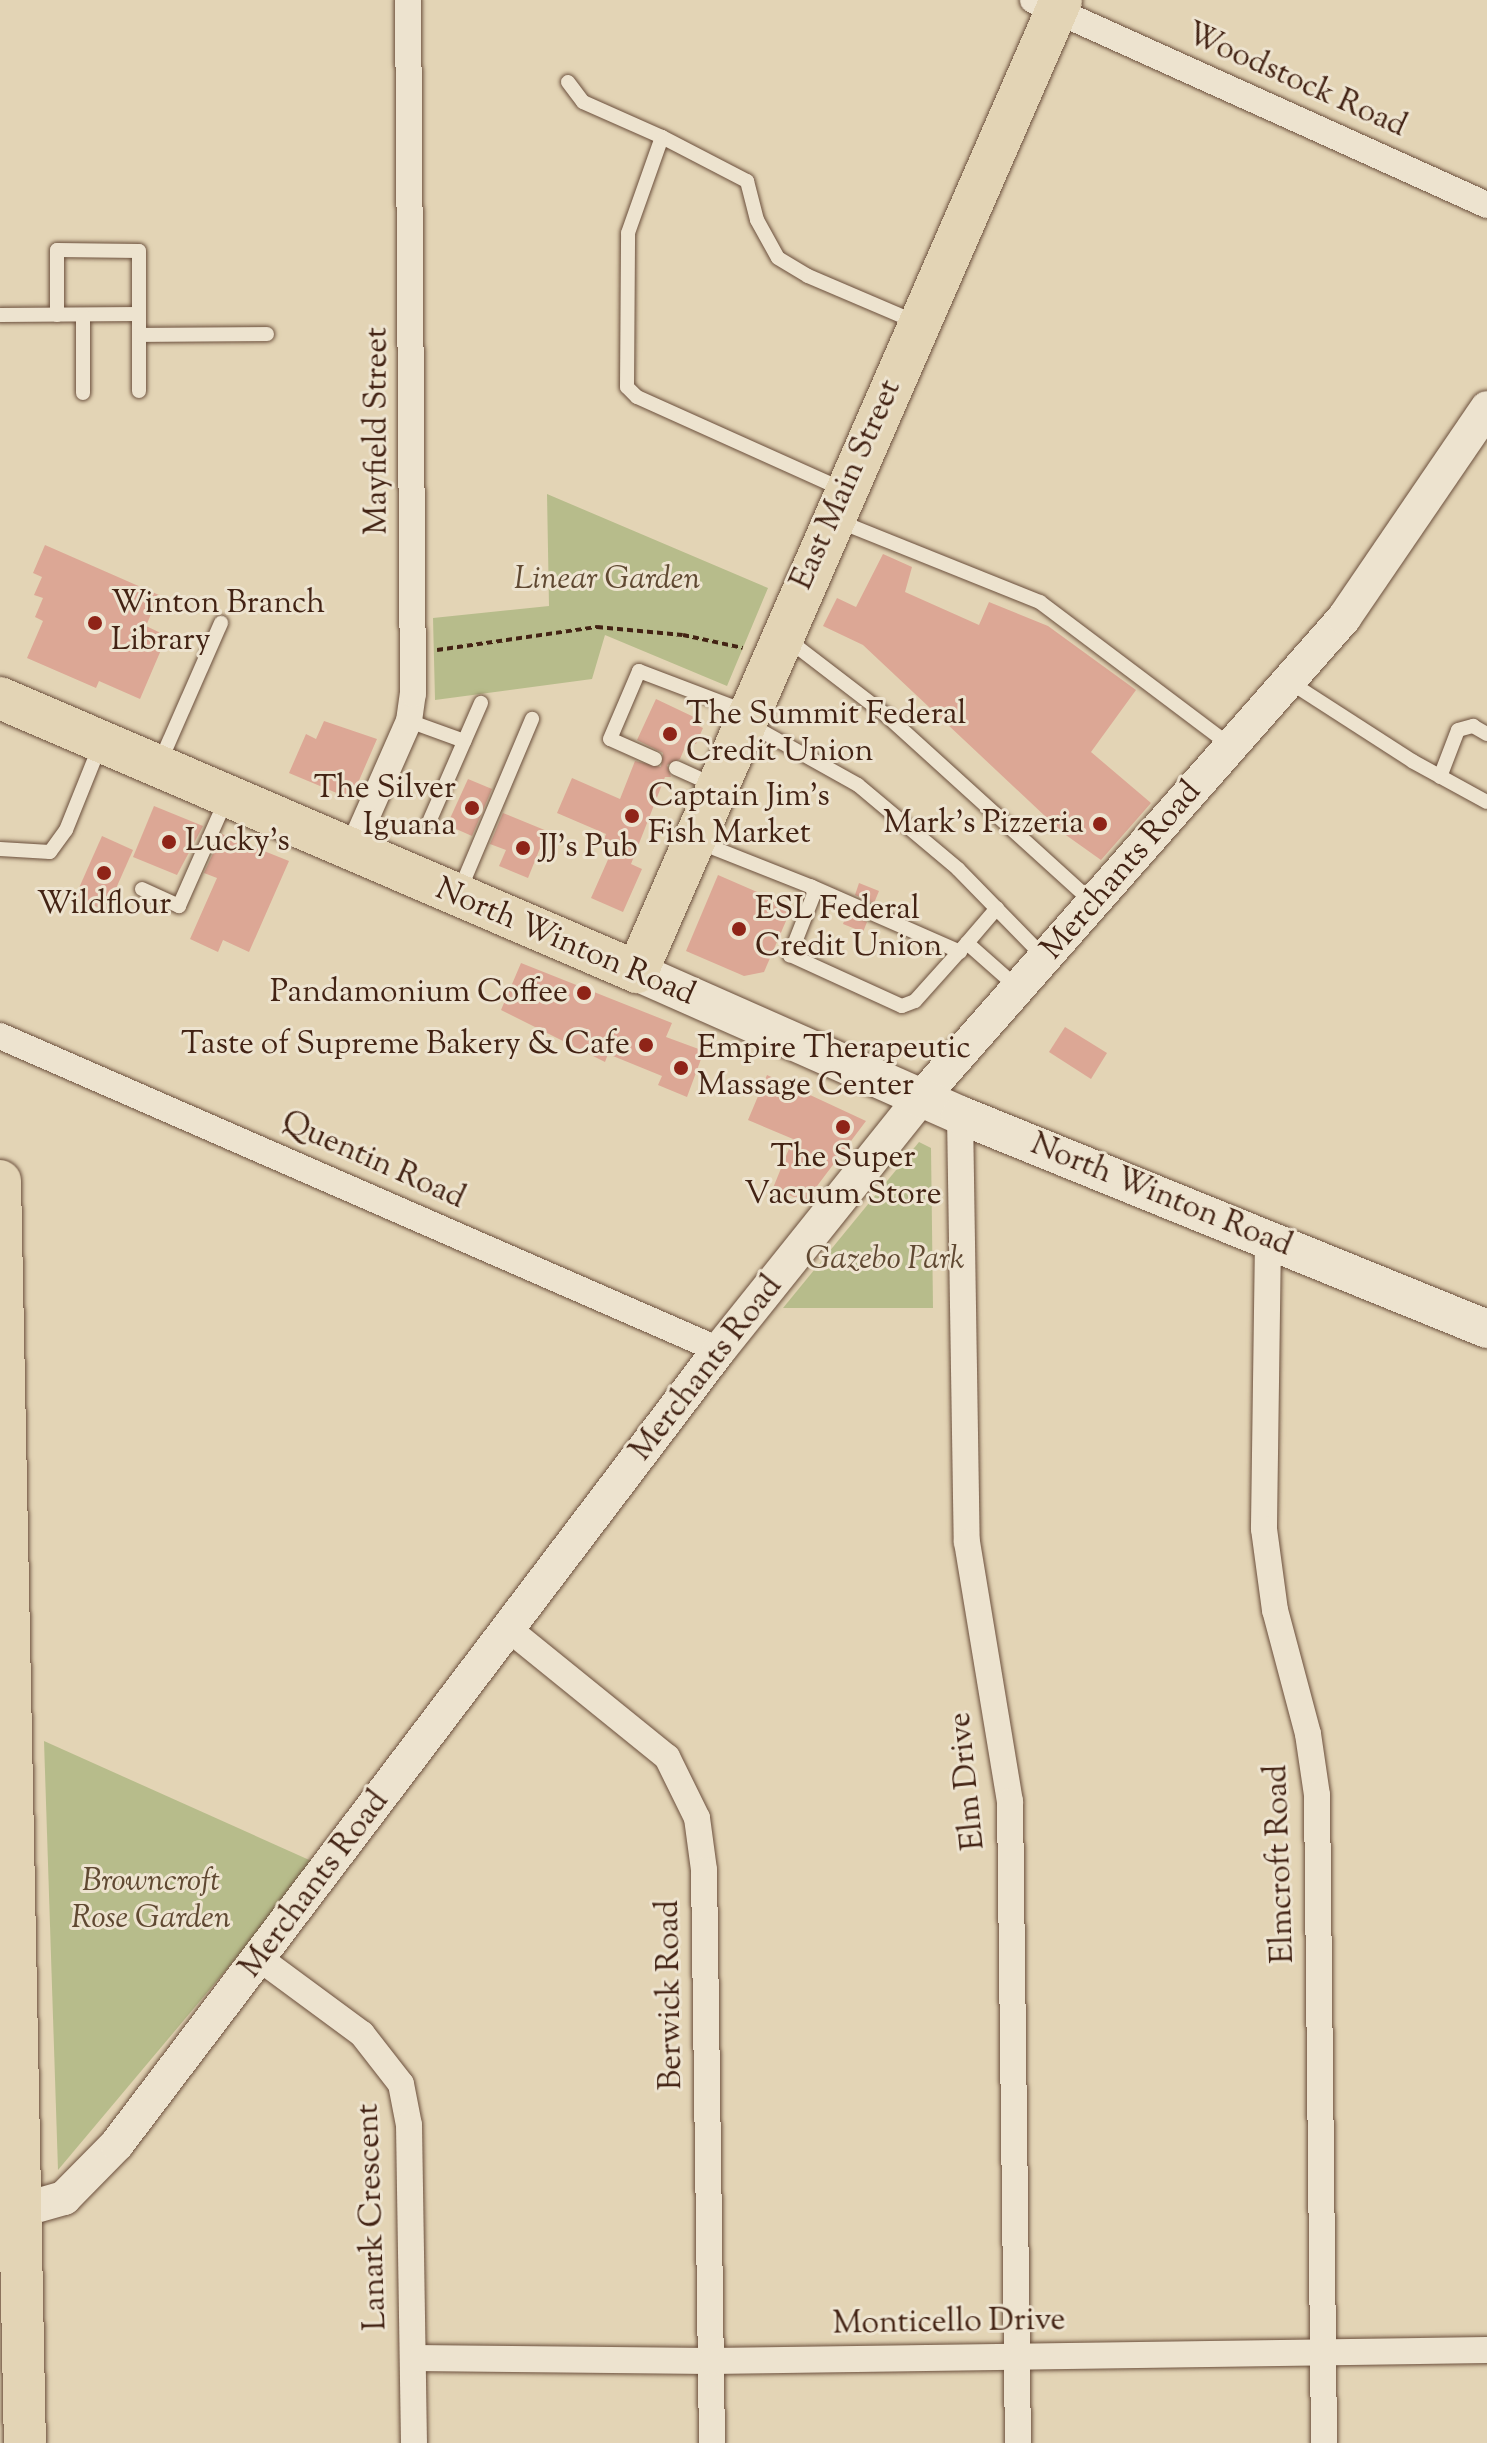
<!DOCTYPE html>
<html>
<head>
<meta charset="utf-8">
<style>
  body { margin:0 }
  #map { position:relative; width:1487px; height:2443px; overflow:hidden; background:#e3d4b5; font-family:"Sorts Mill Goudy",serif }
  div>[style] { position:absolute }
  .green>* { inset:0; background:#b7bc8b }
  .building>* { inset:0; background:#dca795 }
  .path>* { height:4px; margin-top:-2px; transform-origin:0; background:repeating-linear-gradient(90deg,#432314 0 6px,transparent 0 10px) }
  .roads { filter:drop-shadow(0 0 2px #6b4f3c) drop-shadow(0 0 2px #6b4f3c) }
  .service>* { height:14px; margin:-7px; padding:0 7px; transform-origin:7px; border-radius:7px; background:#ede3cf }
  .minor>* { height:26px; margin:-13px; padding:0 13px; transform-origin:13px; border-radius:13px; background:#ede3cf }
  .tertiary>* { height:34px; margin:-17px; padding:0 17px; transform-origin:17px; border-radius:17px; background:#ede3cf }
  .secondary>* { height:38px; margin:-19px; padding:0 19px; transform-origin:19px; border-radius:19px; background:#ede3cf }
  .primary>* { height:42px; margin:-21px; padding:0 21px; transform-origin:21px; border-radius:21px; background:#e3d4b5 }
  .dots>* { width:22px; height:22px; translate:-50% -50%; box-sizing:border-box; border:4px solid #ede3cf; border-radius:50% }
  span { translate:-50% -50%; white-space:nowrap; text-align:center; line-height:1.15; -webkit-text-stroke:6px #ede3cf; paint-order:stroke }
  .street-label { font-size:32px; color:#432314 }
  .park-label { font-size:32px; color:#604932; font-style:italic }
  .poi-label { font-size:32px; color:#432314 }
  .left { translate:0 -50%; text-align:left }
  .right { translate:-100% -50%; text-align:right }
</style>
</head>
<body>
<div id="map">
  <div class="green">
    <i style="clip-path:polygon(547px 494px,768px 588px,727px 686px,605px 635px,592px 679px,435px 700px,433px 618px,549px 606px)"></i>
    <i style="clip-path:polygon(919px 1142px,931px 1148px,933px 1308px,783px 1308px)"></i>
    <i style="clip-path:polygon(44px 1741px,316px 1863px,58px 2170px)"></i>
  </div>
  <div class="building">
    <i style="clip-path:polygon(45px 545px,159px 595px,146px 626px,167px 636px,140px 699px,99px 681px,96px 688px,27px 658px,43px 621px,35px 617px,43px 598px,34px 595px,42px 577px,33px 573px)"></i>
    <i style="clip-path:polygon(883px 554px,912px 567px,905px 592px,979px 625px,989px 602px,1048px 626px,1136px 690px,1091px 752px,1151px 803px,1101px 860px,1063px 833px,863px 645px,823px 626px,837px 598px,856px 607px)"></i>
    <i style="clip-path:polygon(656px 699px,696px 718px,694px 724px,703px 728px,696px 744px,688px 740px,680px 759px,667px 765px,671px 777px,665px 777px,631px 864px,642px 869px,623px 912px,591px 898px,614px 846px,603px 842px,606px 834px,557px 813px,572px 778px,620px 799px,635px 761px,661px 767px,663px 753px,637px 740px)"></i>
    <i style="clip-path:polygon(324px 721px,377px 739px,351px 799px,289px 773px,306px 734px,316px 739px)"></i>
    <i style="clip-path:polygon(468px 779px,492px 789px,472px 836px,447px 825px)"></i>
    <i style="clip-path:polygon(154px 806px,203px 826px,177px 875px,133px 857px)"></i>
    <i style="clip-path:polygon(503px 813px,547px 831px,528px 878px,499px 866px,506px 850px,490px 844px)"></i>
    <i style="clip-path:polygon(222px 834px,289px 861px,249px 952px,223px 940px,218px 952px,190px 939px,217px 878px,204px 873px)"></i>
    <i style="clip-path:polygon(102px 836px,133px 850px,106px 911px,75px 897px)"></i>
    <i style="clip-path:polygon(718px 875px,792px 907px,764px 972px,744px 976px,686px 951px)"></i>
    <i style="clip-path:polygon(859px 883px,879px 891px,874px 903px,855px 895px)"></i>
    <i style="clip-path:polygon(847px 913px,867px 922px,863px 932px,843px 924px)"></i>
    <i style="clip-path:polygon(521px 963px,672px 1023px,666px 1037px,704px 1051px,687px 1097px,658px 1085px,662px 1076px,608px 1054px,605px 1062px,501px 1010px)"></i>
    <i style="clip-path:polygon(1065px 1027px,1107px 1053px,1091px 1079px,1049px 1052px)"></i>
    <i style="clip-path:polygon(767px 1075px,866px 1121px,805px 1202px,773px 1188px,793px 1139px,748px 1120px)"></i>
  </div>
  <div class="path">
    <i style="left:437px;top:650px;width:162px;rotate:-8.2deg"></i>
    <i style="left:597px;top:627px;width:86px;rotate:5.3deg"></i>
    <i style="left:683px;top:635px;width:61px;rotate:12.2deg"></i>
  </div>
  <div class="roads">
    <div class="service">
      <i style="left:568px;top:82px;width:25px;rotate:53deg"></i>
      <i style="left:583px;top:102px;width:86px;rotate:23.9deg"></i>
      <i style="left:0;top:315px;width:139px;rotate:-0.4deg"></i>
      <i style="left:139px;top:314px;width:77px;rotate:90deg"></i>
      <i style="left:57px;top:315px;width:65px;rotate:-90deg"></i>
      <i style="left:57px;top:250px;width:82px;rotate:0.7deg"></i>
      <i style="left:139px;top:251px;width:63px;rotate:90deg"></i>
      <i style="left:139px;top:335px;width:128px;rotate:-0.4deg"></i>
      <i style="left:83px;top:393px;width:78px;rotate:-90deg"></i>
      <i style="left:844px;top:490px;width:227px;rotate:-155.8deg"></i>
      <i style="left:637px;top:397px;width:14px;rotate:-135deg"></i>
      <i style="left:627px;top:387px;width:154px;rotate:-89.6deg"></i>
      <i style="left:628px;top:233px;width:102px;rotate:-70.5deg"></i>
      <i style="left:662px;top:137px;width:96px;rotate:27.4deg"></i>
      <i style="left:747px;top:181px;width:40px;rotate:75.6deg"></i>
      <i style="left:757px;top:220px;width:43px;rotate:61.1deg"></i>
      <i style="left:778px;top:258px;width:35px;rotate:31deg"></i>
      <i style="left:808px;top:276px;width:120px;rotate:23.1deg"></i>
      <i style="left:836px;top:520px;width:220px;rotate:21.9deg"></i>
      <i style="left:1040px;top:602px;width:239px;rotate:37deg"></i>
      <i style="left:787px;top:639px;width:125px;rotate:37.5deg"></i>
      <i style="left:886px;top:715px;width:278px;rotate:42.2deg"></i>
      <i style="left:1288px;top:681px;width:148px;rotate:32.8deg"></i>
      <i style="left:1412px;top:761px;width:85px;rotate:28.7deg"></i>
      <i style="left:409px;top:721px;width:59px;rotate:20deg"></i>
      <i style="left:747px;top:723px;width:127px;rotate:29.2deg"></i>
      <i style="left:858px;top:785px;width:131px;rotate:40deg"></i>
      <i style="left:958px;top:869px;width:124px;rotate:45.7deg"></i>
      <i style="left:655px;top:759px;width:49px;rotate:-156deg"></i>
      <i style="left:610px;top:739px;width:74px;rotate:-66.9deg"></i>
      <i style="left:639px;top:671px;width:116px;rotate:20.8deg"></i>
      <i style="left:160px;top:762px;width:152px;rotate:-66.3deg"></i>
      <i style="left:676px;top:768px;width:44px;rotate:24.2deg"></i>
      <i style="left:1440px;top:777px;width:50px;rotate:-69deg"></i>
      <i style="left:1458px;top:730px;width:16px;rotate:-15deg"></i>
      <i style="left:1473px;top:726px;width:16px;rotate:30deg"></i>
      <i style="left:429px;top:822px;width:130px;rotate:-66.4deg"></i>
      <i style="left:696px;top:841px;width:125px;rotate:21.6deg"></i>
      <i style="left:812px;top:887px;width:7px;rotate:74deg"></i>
      <i style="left:814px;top:894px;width:66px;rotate:111.5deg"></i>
      <i style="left:790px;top:955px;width:123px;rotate:24.5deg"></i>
      <i style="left:902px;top:1006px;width:14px;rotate:-21deg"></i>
      <i style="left:915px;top:1001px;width:78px;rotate:-48.1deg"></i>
      <i style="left:0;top:849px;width:50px;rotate:3.4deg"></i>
      <i style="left:50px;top:852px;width:27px;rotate:-54deg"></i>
      <i style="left:66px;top:830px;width:94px;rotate:-68.1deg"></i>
      <i style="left:810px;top:886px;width:164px;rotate:23.7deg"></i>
      <i style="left:142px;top:889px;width:41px;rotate:24.7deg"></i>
      <i style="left:179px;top:906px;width:116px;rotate:-66.1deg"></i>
      <i style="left:459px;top:892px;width:188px;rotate:-67.1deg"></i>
      <i style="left:997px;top:908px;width:46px;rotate:130.6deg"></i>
      <i style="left:967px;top:943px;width:68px;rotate:41.4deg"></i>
    </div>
    <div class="minor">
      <i style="left:1033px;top:0;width:498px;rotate:24.3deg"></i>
      <i style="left:352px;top:850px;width:141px;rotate:-66.2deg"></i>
      <i style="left:409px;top:721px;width:27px;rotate:-82deg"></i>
      <i style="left:413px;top:694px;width:694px;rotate:-90.41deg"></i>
      <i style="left:0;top:1036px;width:785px;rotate:23.59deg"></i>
      <i style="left:960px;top:1115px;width:427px;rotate:89.1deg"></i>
      <i style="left:967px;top:1542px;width:263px;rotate:80.6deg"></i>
      <i style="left:1010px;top:1801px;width:642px;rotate:89.29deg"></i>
      <i style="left:1268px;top:1239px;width:290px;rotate:90.8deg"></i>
      <i style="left:1264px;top:1529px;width:82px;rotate:82.3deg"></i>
      <i style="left:1275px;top:1610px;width:128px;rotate:75.1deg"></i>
      <i style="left:1308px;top:1734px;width:62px;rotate:81.6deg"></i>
      <i style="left:1317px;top:1795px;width:648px;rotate:89.38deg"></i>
      <i style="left:510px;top:1630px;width:202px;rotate:39deg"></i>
      <i style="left:667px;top:1757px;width:68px;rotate:63.8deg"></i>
      <i style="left:697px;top:1818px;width:52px;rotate:82.3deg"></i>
      <i style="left:704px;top:1870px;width:573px;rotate:89.2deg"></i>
      <i style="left:259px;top:1958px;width:128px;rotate:36.4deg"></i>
      <i style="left:362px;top:2034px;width:63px;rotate:52deg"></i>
      <i style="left:401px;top:2084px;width:42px;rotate:79deg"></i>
      <i style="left:409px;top:2125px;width:318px;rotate:89.1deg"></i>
      <i style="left:413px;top:2358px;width:298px;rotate:0.6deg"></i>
      <i style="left:711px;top:2361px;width:776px;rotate:-0.81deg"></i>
    </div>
    <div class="tertiary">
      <i style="left:22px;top:2210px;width:44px;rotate:-15.9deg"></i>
      <i style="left:64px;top:2198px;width:76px;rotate:-45.5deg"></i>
      <i style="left:117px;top:2144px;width:996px;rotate:-52.83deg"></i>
      <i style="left:719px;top:1350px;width:323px;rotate:-51.3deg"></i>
      <i style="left:921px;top:1098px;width:640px;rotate:-48.61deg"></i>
      <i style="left:1344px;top:618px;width:254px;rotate:-55.7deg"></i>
    </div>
    <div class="secondary">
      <i style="left:637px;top:972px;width:353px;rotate:23.9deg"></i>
      <i style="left:960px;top:1115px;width:569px;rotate:22.1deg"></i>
    </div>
    <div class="primary">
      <i style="left:0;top:698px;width:693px;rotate:23.27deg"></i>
      <i style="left:637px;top:972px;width:1060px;rotate:-66.43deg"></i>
      <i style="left:0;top:1181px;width:1262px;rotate:88.87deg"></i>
    </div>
  </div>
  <div class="dots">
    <i style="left:95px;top:623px;background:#8f2418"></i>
    <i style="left:670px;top:734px;background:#8f2418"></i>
    <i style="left:472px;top:808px;background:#8f2418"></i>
    <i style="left:632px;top:816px;background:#8f2418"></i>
    <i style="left:1100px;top:824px;background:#8f2418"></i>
    <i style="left:169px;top:842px;background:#8f2418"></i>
    <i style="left:523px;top:848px;background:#8f2418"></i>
    <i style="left:104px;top:873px;background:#8f2418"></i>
    <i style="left:739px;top:929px;background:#8f2418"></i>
    <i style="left:584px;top:993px;background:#8f2418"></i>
    <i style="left:646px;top:1045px;background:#8f2418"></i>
    <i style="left:681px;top:1068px;background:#8f2418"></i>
    <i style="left:843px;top:1127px;background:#8f2418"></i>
  </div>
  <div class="street-label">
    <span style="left:1296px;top:81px;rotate:24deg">Woodstock Road</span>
    <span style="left:378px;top:431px;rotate:-90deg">Mayfield Street</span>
    <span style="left:847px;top:485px;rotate:-66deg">East Main Street</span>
    <span style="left:1122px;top:871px;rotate:-49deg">Merchants Road</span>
    <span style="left:565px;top:943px;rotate:23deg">North Winton Road</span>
    <span style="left:373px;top:1161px;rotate:24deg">Quentin Road</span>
    <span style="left:1161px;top:1196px;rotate:22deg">North Winton Road</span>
    <span style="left:707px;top:1369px;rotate:-52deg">Merchants Road</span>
    <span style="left:968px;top:1781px;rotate:-96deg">Elm Drive</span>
    <span style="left:1281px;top:1864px;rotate:-92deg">Elmcroft Road</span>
    <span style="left:315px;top:1885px;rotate:-53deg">Merchants Road</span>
    <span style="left:671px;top:1995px;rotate:-91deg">Berwick Road</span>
    <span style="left:373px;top:2217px;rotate:-92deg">Lanark Crescent</span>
    <span style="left:949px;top:2323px;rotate:-1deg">Monticello Drive</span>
  </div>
  <div class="park-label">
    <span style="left:607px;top:580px">Linear Garden</span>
    <span style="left:885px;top:1260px">Gazebo Park</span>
    <span style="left:151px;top:1901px">Browncroft<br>Rose Garden</span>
  </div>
  <div class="poi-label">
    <span class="left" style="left:111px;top:623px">Winton Branch<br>Library</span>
    <span class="left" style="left:686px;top:734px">The Summit Federal<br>Credit Union</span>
    <span class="right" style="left:456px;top:808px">The Silver<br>Iguana</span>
    <span class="left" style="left:648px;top:816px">Captain Jim's<br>Fish Market</span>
    <span class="right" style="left:1084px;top:824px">Mark's Pizzeria</span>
    <span class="left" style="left:185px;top:842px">Lucky's</span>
    <span class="left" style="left:539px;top:848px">JJ's Pub</span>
    <span style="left:104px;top:905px">Wildflour</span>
    <span class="left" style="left:755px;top:929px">ESL Federal<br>Credit Union</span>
    <span class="right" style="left:568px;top:993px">Pandamonium Coffee</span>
    <span class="right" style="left:630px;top:1045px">Taste of Supreme Bakery &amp; Cafe</span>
    <span class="left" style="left:697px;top:1068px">Empire Therapeutic<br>Massage Center</span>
    <span style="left:843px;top:1177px">The Super<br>Vacuum Store</span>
  </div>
</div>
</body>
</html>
